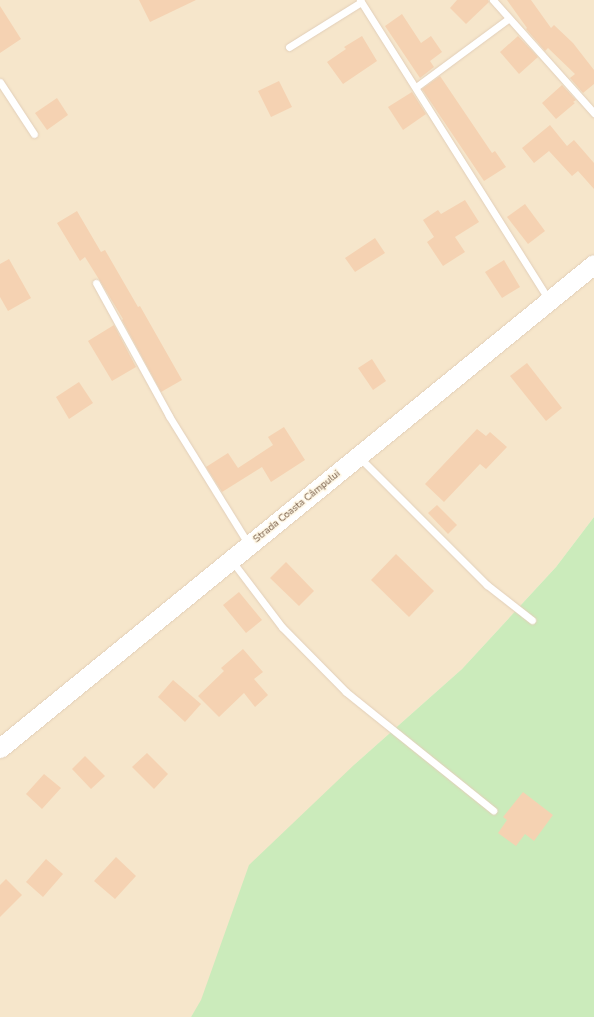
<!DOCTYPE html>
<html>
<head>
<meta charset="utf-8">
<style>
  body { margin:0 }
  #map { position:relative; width:594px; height:1017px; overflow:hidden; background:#fef3dd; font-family:"Nunito Sans",sans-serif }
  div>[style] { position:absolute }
  .residential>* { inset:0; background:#f6e6cb }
  .green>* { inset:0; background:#cbebbb }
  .building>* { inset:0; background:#f5d2b2 }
  .roads { filter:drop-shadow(0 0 1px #e2cfb9) drop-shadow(0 0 1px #e2cfb9) }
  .lane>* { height:7px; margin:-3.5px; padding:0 3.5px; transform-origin:3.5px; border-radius:3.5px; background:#fff }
  .secondary>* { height:19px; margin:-9.5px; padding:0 9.5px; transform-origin:9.5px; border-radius:9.5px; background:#fff }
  span { translate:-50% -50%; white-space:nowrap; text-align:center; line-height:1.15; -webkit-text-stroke:3px #fff7e4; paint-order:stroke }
  .street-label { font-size:10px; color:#745944 }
</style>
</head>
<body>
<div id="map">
  <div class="residential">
    <i style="clip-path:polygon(0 0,594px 0,594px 517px,556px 567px,462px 669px,355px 764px,191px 1017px,0 1017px)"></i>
  </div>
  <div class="green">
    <i style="clip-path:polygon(594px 517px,594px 1017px,191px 1017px,201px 1000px,249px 865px,355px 764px,462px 669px,556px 567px)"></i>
  </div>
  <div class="building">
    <i style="clip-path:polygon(139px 0,196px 0,150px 22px)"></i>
    <i style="clip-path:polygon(457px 0,488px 0,489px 2px,466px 24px,450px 8px)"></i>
    <i style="clip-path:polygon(507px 0,531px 0,551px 28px,554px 25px,573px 43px,594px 70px,594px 84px,583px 93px,570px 78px,575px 74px,548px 48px,545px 51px,526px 29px,527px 28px)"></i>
    <i style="clip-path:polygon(0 6px,21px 39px,0 53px)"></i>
    <i style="clip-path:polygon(402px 14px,421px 43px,431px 36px,442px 52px,430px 61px,434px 67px,420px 78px,385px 26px)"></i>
    <i style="clip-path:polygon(362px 36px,377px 61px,343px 84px,327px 62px,346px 49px,344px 47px)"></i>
    <i style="clip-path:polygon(518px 36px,538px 57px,519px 74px,500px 52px)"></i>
    <i style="clip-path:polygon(440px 76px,492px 153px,495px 151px,506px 167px,484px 181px,422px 89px)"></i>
    <i style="clip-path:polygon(279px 81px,292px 107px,271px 117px,258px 91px)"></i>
    <i style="clip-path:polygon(562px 85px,576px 100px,573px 102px,575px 103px,556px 119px,542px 103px)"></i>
    <i style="clip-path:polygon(412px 92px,426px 114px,403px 130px,388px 107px)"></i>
    <i style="clip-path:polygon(57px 98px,68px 115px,47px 130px,35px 113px)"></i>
    <i style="clip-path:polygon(550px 125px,567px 146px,574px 140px,594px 163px,594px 189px,578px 171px,572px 176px,549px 151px,534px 163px,522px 148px)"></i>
    <i style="clip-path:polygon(465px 200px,479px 222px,455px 237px,465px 252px,443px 266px,427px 242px,434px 237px,423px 220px,438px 210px,441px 214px)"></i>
    <i style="clip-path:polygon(525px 204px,545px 231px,528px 244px,507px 217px)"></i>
    <i style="clip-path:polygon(77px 211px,101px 252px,105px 250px,138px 307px,140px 306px,182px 380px,161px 392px,122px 320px,123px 319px,100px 281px,85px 257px,80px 261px,57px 223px)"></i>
    <i style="clip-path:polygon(375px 238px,385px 253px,355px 272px,345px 258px)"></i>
    <i style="clip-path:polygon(9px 259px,31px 298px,8px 311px,0 297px,0 264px)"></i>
    <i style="clip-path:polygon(504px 260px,520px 287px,502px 298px,485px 272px)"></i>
    <i style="clip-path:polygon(114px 325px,136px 367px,112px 381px,88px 341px)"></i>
    <i style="clip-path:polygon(372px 359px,386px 381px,373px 390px,358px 368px)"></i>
    <i style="clip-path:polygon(527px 363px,562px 408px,546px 421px,510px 376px)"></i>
    <i style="clip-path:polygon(79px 382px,93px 403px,69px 419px,56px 397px)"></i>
    <i style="clip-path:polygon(284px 427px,305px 460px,271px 482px,262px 467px,222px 492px,206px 467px,228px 453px,238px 468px,273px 445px,268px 437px)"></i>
    <i style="clip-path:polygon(477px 429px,486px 436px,490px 432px,507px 447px,486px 469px,480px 464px,444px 502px,425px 484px)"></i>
    <i style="clip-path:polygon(437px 505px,457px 525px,448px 534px,428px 513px)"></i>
    <i style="clip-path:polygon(396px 554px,434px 591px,409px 617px,371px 580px)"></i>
    <i style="clip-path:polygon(286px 562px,314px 591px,299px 606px,270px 578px)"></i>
    <i style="clip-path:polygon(239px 592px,262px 620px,246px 633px,223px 605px)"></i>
    <i style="clip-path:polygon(243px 649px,263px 672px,254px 679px,268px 695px,255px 707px,244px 693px,219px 717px,198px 696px,224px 671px,221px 668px)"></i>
    <i style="clip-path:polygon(173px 680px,201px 704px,185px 722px,158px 697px)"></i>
    <i style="clip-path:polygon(147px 753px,168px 774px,154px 789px,132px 767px)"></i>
    <i style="clip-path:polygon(85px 756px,105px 776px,91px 789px,72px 769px)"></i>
    <i style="clip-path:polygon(44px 774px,61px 788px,42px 809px,26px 794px)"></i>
    <i style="clip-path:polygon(523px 792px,553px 815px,534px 841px,525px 834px,516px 846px,498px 833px,507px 820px,503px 817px)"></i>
    <i style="clip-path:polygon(116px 857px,136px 876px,115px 899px,94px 881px)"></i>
    <i style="clip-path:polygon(46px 859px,63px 874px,43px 897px,26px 882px)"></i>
    <i style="clip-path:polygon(6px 879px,22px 895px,0 917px,0 885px)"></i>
  </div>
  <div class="roads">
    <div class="lane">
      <i style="left:360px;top:0;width:353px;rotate:57.8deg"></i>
      <i style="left:493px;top:0;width:152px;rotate:48.2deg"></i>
      <i style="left:289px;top:47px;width:85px;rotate:-32deg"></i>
      <i style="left:0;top:82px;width:62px;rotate:56.8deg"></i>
      <i style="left:416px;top:87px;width:114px;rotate:-36.5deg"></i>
      <i style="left:96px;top:283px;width:152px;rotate:61.2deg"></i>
      <i style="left:169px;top:416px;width:152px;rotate:58.2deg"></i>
      <i style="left:359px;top:457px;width:181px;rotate:45deg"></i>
      <i style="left:487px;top:585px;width:57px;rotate:37.9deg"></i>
      <i style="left:232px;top:561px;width:83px;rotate:52.9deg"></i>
      <i style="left:282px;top:627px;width:91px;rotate:45.4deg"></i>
      <i style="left:346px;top:692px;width:189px;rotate:38.8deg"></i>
    </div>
    <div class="secondary">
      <i style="left:0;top:748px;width:766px;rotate:-39.17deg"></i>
    </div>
  </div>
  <div class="street-label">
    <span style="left:297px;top:507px;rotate:-39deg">Strada Coasta Câmpului</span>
  </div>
</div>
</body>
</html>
